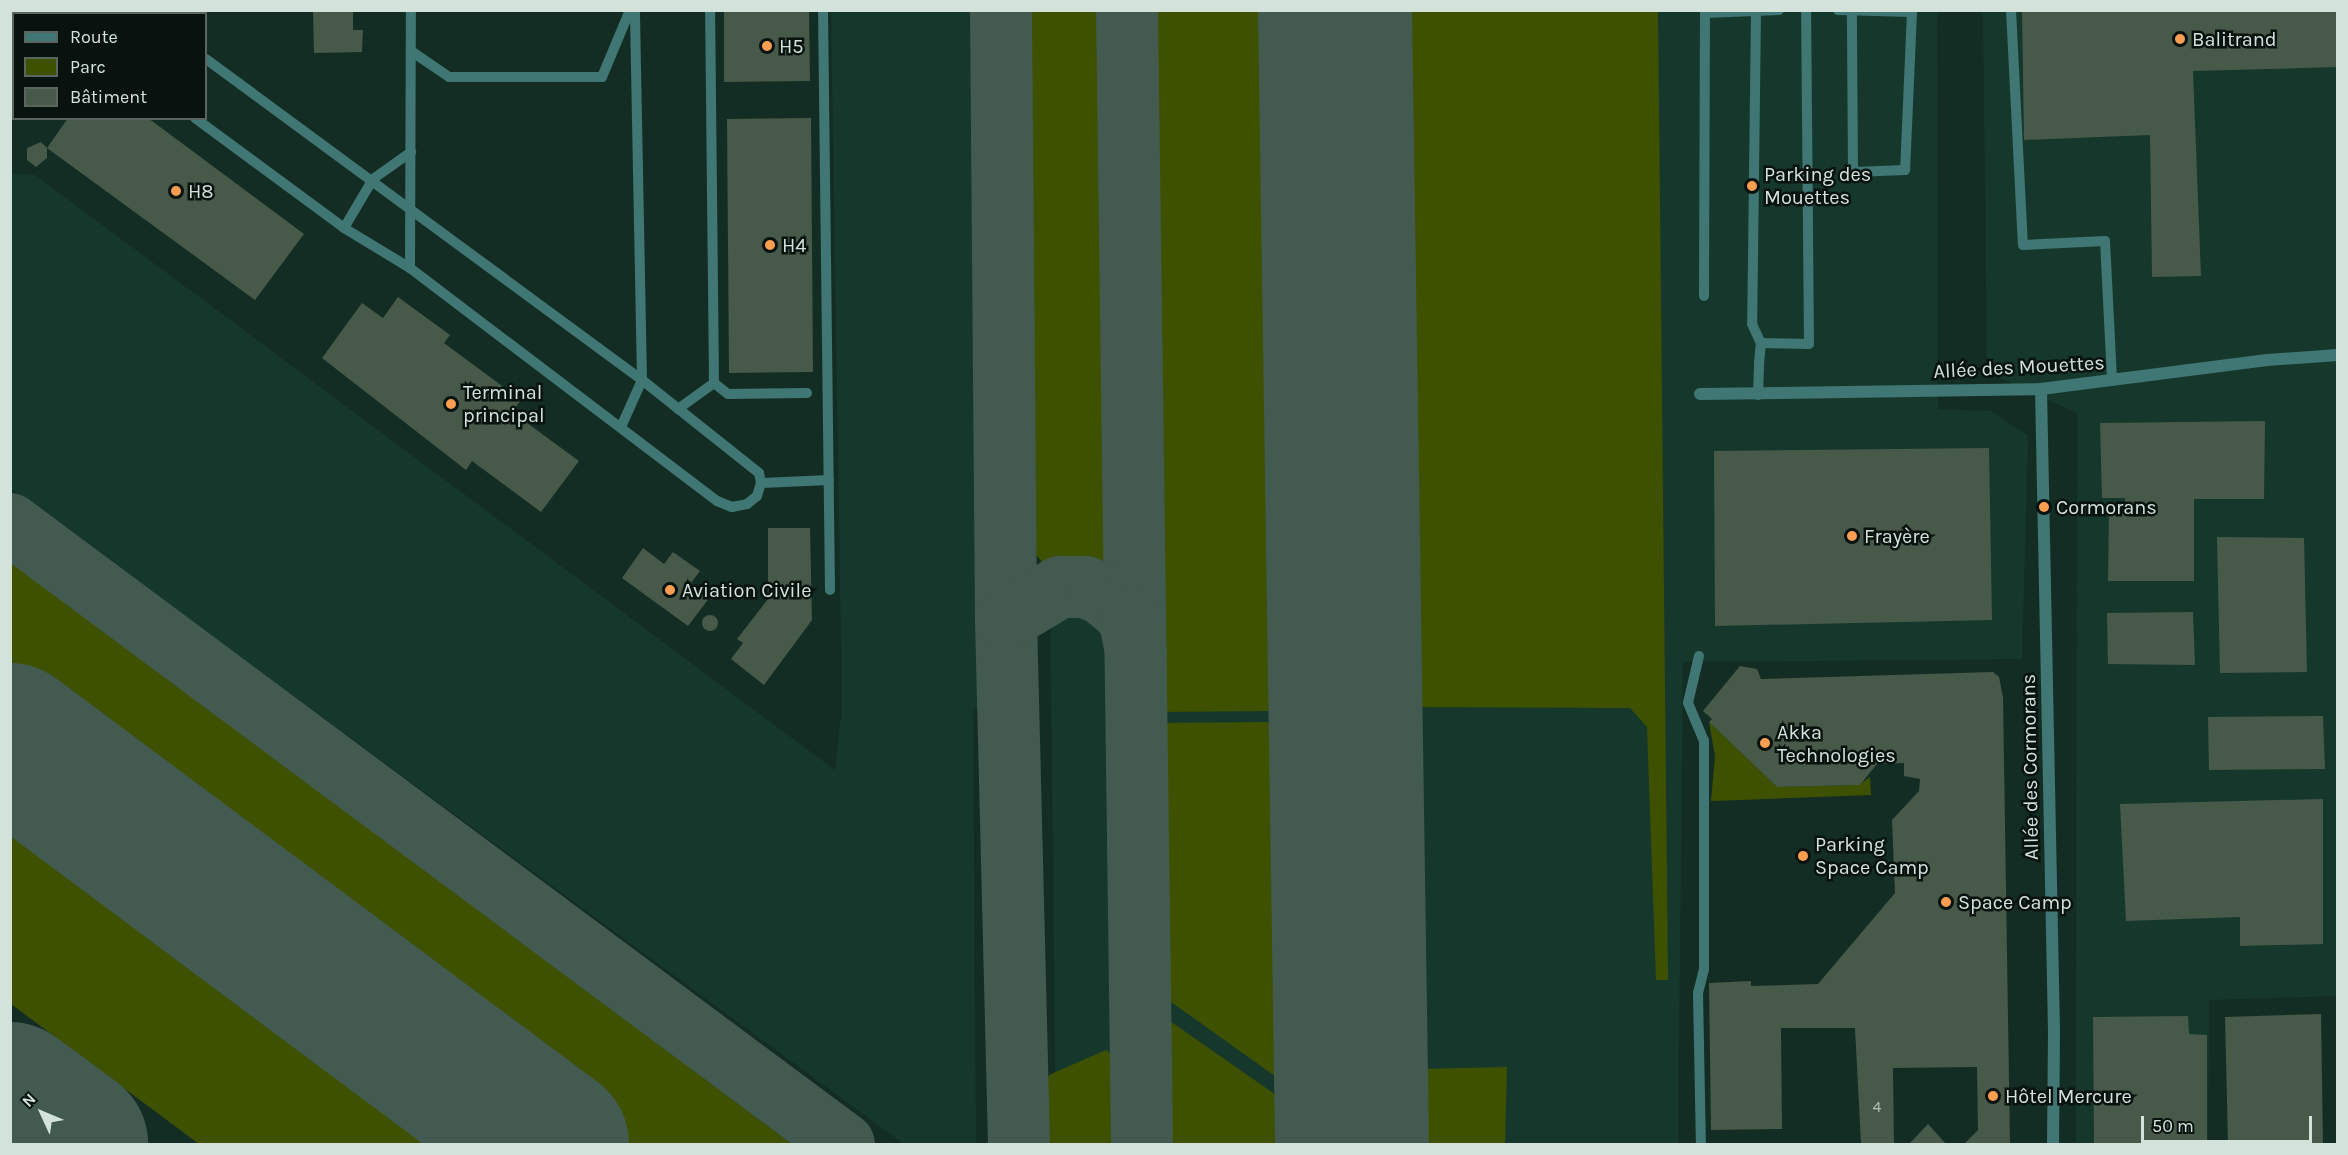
<!DOCTYPE html>
<html>
<head>
<meta charset="utf-8">
<style>
  body { margin:0 }
  #map { position:relative; width:2348px; height:1155px; overflow:hidden; background:#142d24; font-family:Karla,sans-serif }
  div>[style] { position:absolute }
  .built>* { inset:0; background:#16382c }
  .green>* { inset:0; background:#3e5100 }
  .taxiway>* { height:62px; margin:-31px; padding:0 31px; transform-origin:31px; border-radius:31px; background:#435a51 }
  .runway>* { height:154px; margin:-77px; padding:0 77px; transform-origin:77px; border-radius:77px; background:#435a51 }
  .building>* { inset:0; background:#475948 }
  .round { border-radius:50% }
  .lane>* { height:10px; margin:-5px; padding:0 5px; transform-origin:5px; border-radius:5px; background:#407673 }
  .street>* { height:12px; margin:-6px; padding:0 6px; transform-origin:6px; border-radius:6px; background:#407673 }
  .dots>* { width:16px; height:16px; translate:-50% -50%; box-sizing:border-box; border:3px solid #08120e; border-radius:50% }
  span { translate:-50% -50%; white-space:nowrap; text-align:center; line-height:1.15; -webkit-text-stroke:5px #08120e; paint-order:stroke }
  .number-label { font-size:16px; color:#b1c0b7 }
  .number-label span { -webkit-text-stroke-width:0 }
  .poi-label { font-size:20px; color:#d4e2dc }
  .left { translate:0 -50%; text-align:left }
  .street-label { font-size:20px; color:#d4e2dc }
  .frame { position:absolute; inset:0; border:12px solid #d4e2dc; pointer-events:none }
  .legend { position:absolute; left:12px; top:12px; width:195px; height:108px; box-sizing:border-box; background:#08120e; border:2px solid #5a6560; margin:0; padding:8px 10px; list-style:none; font-size:18px; color:#d4e2dc }
  .legend li { display:flex; align-items:center; gap:12px; height:30px }
  .legend b { width:30px; border:2px solid #5a6560 }
  .north { position:absolute; left:12px; top:1083px; width:60px; height:60px; -webkit-text-stroke:4px #08120e; paint-order:stroke; rotate:314deg; font-size:16px; font-weight:700; line-height:24px; text-align:center; color:#d4e2dc }
  .north::after { content:''; display:block; margin:auto; width:21px; height:27px; background:#d4e2dc; clip-path:polygon(50% 0,100% 100%,50% 72%,0 100%) }
  .scale { position:absolute; left:2141px; top:1116px; width:171px; height:27px; box-sizing:border-box; border:3px solid #d4e2dc; border-top:0; padding-left:8px; font-size:18px; line-height:21px; white-space:nowrap; color:#d4e2dc; -webkit-text-stroke:4px #08120e; paint-order:stroke }
</style>
</head>
<body>
<div id="map">
  <div class="built">
    <i style="clip-path:polygon(831px 11px,1004px 11px,1017px 708px,973px 709px,976px 1144px,904px 1144px,11px 489px,11px 174px,35px 175px,835px 770px,842px 708px)"></i>
    <i style="clip-path:polygon(1044px 11px,1937px 11px,1938px 409px,1991px 411px,2028px 436px,2022px 659px,1683px 662px,1678px 1144px,1056px 1144px)"></i>
    <i style="clip-path:polygon(1983px 11px,2337px 11px,2337px 996px,2209px 1000px,2208px 1144px,2076px 1144px,2077px 413px,1987px 372px)"></i>
  </div>
  <div class="green">
    <i style="clip-path:polygon(1022px 11px,1110px 11px,1115px 540px,1102px 562px,1075px 571px,1046px 567px,1030px 547px)"></i>
    <i style="clip-path:polygon(1143px 11px,1275px 11px,1285px 711px,1152px 712px)"></i>
    <i style="clip-path:polygon(1386px 11px,1658px 11px,1668px 980px,1656px 980px,1647px 727px,1630px 708px,1394px 707px)"></i>
    <i style="clip-path:polygon(11px 561px,792px 1144px,793px 1144px,199px 1144px,11px 1004px)"></i>
    <i style="clip-path:polygon(1284px 722px,1286px 1084px,1160px 994px,1152px 723px)"></i>
    <i style="clip-path:polygon(1709px 722px,1777px 787px,1859px 785px,1870px 777px,1871px 795px,1711px 801px,1715px 756px)"></i>
    <i style="clip-path:polygon(1157px 1012px,1286px 1102px,1287px 1144px,1157px 1144px)"></i>
    <i style="clip-path:polygon(1106px 1050px,1123px 1063px,1125px 1144px,1038px 1144px,1036px 1089px,1051px 1074px)"></i>
    <i style="clip-path:polygon(1507px 1067px,1505px 1144px,1404px 1144px,1402px 1082px,1419px 1069px)"></i>
  </div>
  <div class="taxiway">
    <i style="left:1001px;top:10px;width:609px;rotate:89.53deg"></i>
    <i style="left:1006px;top:619px;width:525px;rotate:88.58deg"></i>
    <i style="left:1127px;top:10px;width:1134px;rotate:89.24deg"></i>
    <i style="left:10px;top:524px;width:1039px;rotate:36.63deg"></i>
    <i style="left:1006px;top:619px;width:63px;rotate:-30.7deg"></i>
    <i style="left:1060px;top:587px;width:25px"></i>
    <i style="left:1085px;top:587px;width:17px;rotate:21deg"></i>
    <i style="left:1101px;top:593px;width:26px;rotate:39deg"></i>
    <i style="left:1121px;top:609px;width:15px;rotate:53deg"></i>
    <i style="left:1130px;top:621px;width:32px;rotate:79deg"></i>
  </div>
  <div class="runway">
    <i style="left:1335px;top:10px;width:1134px;rotate:89.14deg"></i>
    <i style="left:10px;top:740px;width:676px;rotate:36.7deg"></i>
    <i style="left:10px;top:1099px;width:76px;rotate:36.4deg"></i>
  </div>
  <div class="building">
    <i style="clip-path:polygon(313px 10px,353px 10px,353px 30px,363px 30px,362px 52px,314px 53px)"></i>
    <i style="clip-path:polygon(724px 10px,809px 10px,810px 81px,724px 82px)"></i>
    <i style="clip-path:polygon(2022px 10px,2338px 10px,2338px 67px,2193px 71px,2201px 276px,2152px 277px,2150px 135px,2024px 140px)"></i>
    <i style="clip-path:polygon(68px 118px,148px 118px,304px 234px,255px 300px,47px 148px,47px 158px,36px 167px,27px 160px,27px 148px,41px 142px,47px 148px)"></i>
    <i style="clip-path:polygon(811px 118px,813px 372px,729px 373px,727px 119px)"></i>
    <i style="clip-path:polygon(398px 297px,450px 335px,444px 343px,521px 400px,512px 412px,579px 461px,541px 512px,472px 461px,466px 470px,322px 358px,362px 303px,383px 318px)"></i>
    <i style="clip-path:polygon(2265px 421px,2264px 499px,2194px 499px,2194px 581px,2108px 581px,2109px 514px,2125px 514px,2125px 498px,2102px 498px,2100px 423px)"></i>
    <i style="clip-path:polygon(1989px 448px,1992px 620px,1715px 626px,1714px 451px)"></i>
    <i style="clip-path:polygon(768px 528px,810px 528px,812px 620px,764px 685px,731px 659px,743px 643px,737px 639px,768px 599px)"></i>
    <i style="clip-path:polygon(2217px 537px,2304px 538px,2307px 672px,2220px 673px)"></i>
    <i style="clip-path:polygon(643px 548px,664px 564px,673px 552px,700px 571px,691px 583px,710px 597px,688px 626px,622px 578px)"></i>
    <i style="clip-path:polygon(2193px 612px,2195px 665px,2108px 664px,2107px 613px)"></i>
    <i class="round" style="left:702px;top:615px;width:16px;height:16px"></i>
    <i style="clip-path:polygon(1740px 666px,1757px 669px,1761px 679px,1993px 672px,1999px 677px,2003px 697px,2010px 1144px,1964px 1144px,1978px 1130px,1977px 1067px,1893px 1068px,1894px 1144px,1861px 1144px,1855px 1028px,1781px 1028px,1782px 1129px,1711px 1130px,1709px 983px,1751px 981px,1751px 986px,1818px 984px,1895px 893px,1892px 820px,1919px 791px,1920px 779px,1904px 776px,1904px 763px,1877px 764px,1860px 785px,1777px 787px,1709px 722px,1712px 719px,1703px 711px)"></i>
    <i style="clip-path:polygon(2323px 716px,2325px 769px,2209px 770px,2208px 717px)"></i>
    <i style="clip-path:polygon(2323px 799px,2323px 944px,2240px 946px,2240px 917px,2126px 921px,2120px 804px)"></i>
    <i style="clip-path:polygon(2321px 1014px,2323px 1144px,2228px 1144px,2225px 1017px)"></i>
    <i style="clip-path:polygon(2188px 1016px,2189px 1034px,2207px 1035px,2207px 1144px,2094px 1144px,2093px 1017px)"></i>
    <i style="clip-path:polygon(1928px 1124px,1946px 1144px,1909px 1144px)"></i>
  </div>
  <div class="lane">
    <i style="left:823px;top:10px;width:580px;rotate:89.31deg"></i>
    <i style="left:1838px;top:10px;width:74px;rotate:1.5deg"></i>
    <i style="left:1912px;top:12px;width:158px;rotate:92.5deg"></i>
    <i style="left:1905px;top:170px;width:52px;rotate:177.8deg"></i>
    <i style="left:1853px;top:172px;width:161px;rotate:-90.4deg"></i>
    <i style="left:2011px;top:10px;width:235px;rotate:87.1deg"></i>
    <i style="left:2023px;top:245px;width:82px;rotate:-2.8deg"></i>
    <i style="left:2105px;top:241px;width:140px;rotate:87.1deg"></i>
    <i style="left:1756px;top:11px;width:313px;rotate:90.7deg"></i>
    <i style="left:1752px;top:324px;width:21px;rotate:65deg"></i>
    <i style="left:10px;top:20px;width:11px;rotate:-63deg"></i>
    <i style="left:10px;top:35px;width:4px;rotate:-14deg"></i>
    <i style="left:411px;top:51px;width:46px;rotate:34.4deg"></i>
    <i style="left:449px;top:77px;width:153px"></i>
    <i style="left:602px;top:77px;width:73px;rotate:-67.3deg"></i>
    <i style="left:195px;top:118px;width:185px;rotate:36.4deg"></i>
    <i style="left:344px;top:228px;width:77px;rotate:31.2deg"></i>
    <i style="left:410px;top:268px;width:385px;rotate:37.2deg"></i>
    <i style="left:717px;top:501px;width:16px;rotate:22deg"></i>
    <i style="left:732px;top:507px;width:15px;rotate:-11deg"></i>
    <i style="left:747px;top:504px;width:13px;rotate:-39deg"></i>
    <i style="left:757px;top:496px;width:14px;rotate:-73deg"></i>
    <i style="left:761px;top:483px;width:10px;rotate:-101deg"></i>
    <i style="left:759px;top:473px;width:149px;rotate:-141.5deg"></i>
    <i style="left:642px;top:380px;width:541px;rotate:-143.64deg"></i>
    <i style="left:344px;top:228px;width:57px;rotate:-59.4deg"></i>
    <i style="left:373px;top:179px;width:47px;rotate:-35.4deg"></i>
    <i style="left:410px;top:268px;width:258px;rotate:-89.8deg"></i>
    <i style="left:1704px;top:296px;width:283px;rotate:-89.8deg"></i>
    <i style="left:1705px;top:13px;width:74px;rotate:-2.3deg"></i>
    <i style="left:1759px;top:364px;width:21px;rotate:-85deg"></i>
    <i style="left:1761px;top:343px;width:48px;rotate:1.2deg"></i>
    <i style="left:1809px;top:344px;width:334px;rotate:-90.5deg"></i>
    <i style="left:714px;top:383px;width:18px;rotate:38deg"></i>
    <i style="left:728px;top:394px;width:79px;rotate:-0.7deg"></i>
    <i style="left:1758px;top:395px;width:33px;rotate:-88deg"></i>
    <i style="left:678px;top:409px;width:44px;rotate:-35.8deg"></i>
    <i style="left:714px;top:383px;width:373px;rotate:-90.6deg"></i>
    <i style="left:621px;top:427px;width:51px;rotate:-65.9deg"></i>
    <i style="left:642px;top:380px;width:370px;rotate:-91.1deg"></i>
    <i style="left:761px;top:483px;width:68px;rotate:-2.5deg"></i>
    <i style="left:1699px;top:656px;width:48px;rotate:103.2deg"></i>
    <i style="left:1688px;top:703px;width:41px;rotate:67.2deg"></i>
    <i style="left:1704px;top:741px;width:228px;rotate:90deg"></i>
    <i style="left:1704px;top:969px;width:25px;rotate:104deg"></i>
    <i style="left:1698px;top:993px;width:151px;rotate:88.9deg"></i>
  </div>
  <div class="street">
    <i style="left:2041px;top:389px;width:642px;rotate:88.84deg"></i>
    <i style="left:2054px;top:1031px;width:113px;rotate:90.5deg"></i>
    <i style="left:1700px;top:394px;width:341px;rotate:-0.8deg"></i>
    <i style="left:2041px;top:389px;width:228px;rotate:-7.3deg"></i>
    <i style="left:2267px;top:360px;width:71px;rotate:-4deg"></i>
  </div>
  <div class="dots">
    <i style="left:2180px;top:39px;background:#fc9e52"></i>
    <i style="left:767px;top:46px;background:#fc9e52"></i>
    <i style="left:1752px;top:186px;background:#fc9e52"></i>
    <i style="left:176px;top:191px;background:#fc9e52"></i>
    <i style="left:770px;top:245px;background:#fc9e52"></i>
    <i style="left:451px;top:404px;background:#fc9e52"></i>
    <i style="left:2044px;top:507px;background:#fc9e52"></i>
    <i style="left:1852px;top:536px;background:#fc9e52"></i>
    <i style="left:670px;top:590px;background:#fc9e52"></i>
    <i style="left:1765px;top:743px;background:#fc9e52"></i>
    <i style="left:1803px;top:856px;background:#fc9e52"></i>
    <i style="left:1946px;top:902px;background:#fc9e52"></i>
    <i style="left:1993px;top:1096px;background:#fc9e52"></i>
  </div>
  <div class="number-label">
    <span style="left:1877px;top:1107px">4</span>
  </div>
  <div class="poi-label">
    <span class="left" style="left:2192px;top:39px">Balitrand</span>
    <span class="left" style="left:779px;top:46px">H5</span>
    <span class="left" style="left:1764px;top:186px">Parking des<br>Mouettes</span>
    <span class="left" style="left:188px;top:191px">H8</span>
    <span class="left" style="left:782px;top:245px">H4</span>
    <span class="left" style="left:463px;top:404px">Terminal<br>principal</span>
    <span class="left" style="left:2056px;top:507px">Cormorans</span>
    <span class="left" style="left:1864px;top:536px">Frayère</span>
    <span class="left" style="left:682px;top:590px">Aviation Civile</span>
    <span class="left" style="left:1777px;top:744px">Akka<br>Technologies</span>
    <span class="left" style="left:1815px;top:856px">Parking<br>Space Camp</span>
    <span class="left" style="left:1958px;top:902px">Space Camp</span>
    <span class="left" style="left:2005px;top:1096px">Hôtel Mercure</span>
  </div>
  <div class="street-label">
    <span style="left:2019px;top:367px;rotate:-3deg">Allée des Mouettes</span>
    <span style="left:2030px;top:767px;rotate:-91deg">Allée des Cormorans</span>
  </div>
  <div class="frame"></div>
  <ul class="legend">
  <li><b style="height:8px;background:#407673"></b>Route</li>
  <li><b style="height:16px;background:#3e5100"></b>Parc</li>
  <li><b style="height:16px;background:#475948"></b>Bâtiment</li>
  </ul>
  <div class="north">N</div>
  <div class="scale">50 m</div>
</div>
</body>
</html>
